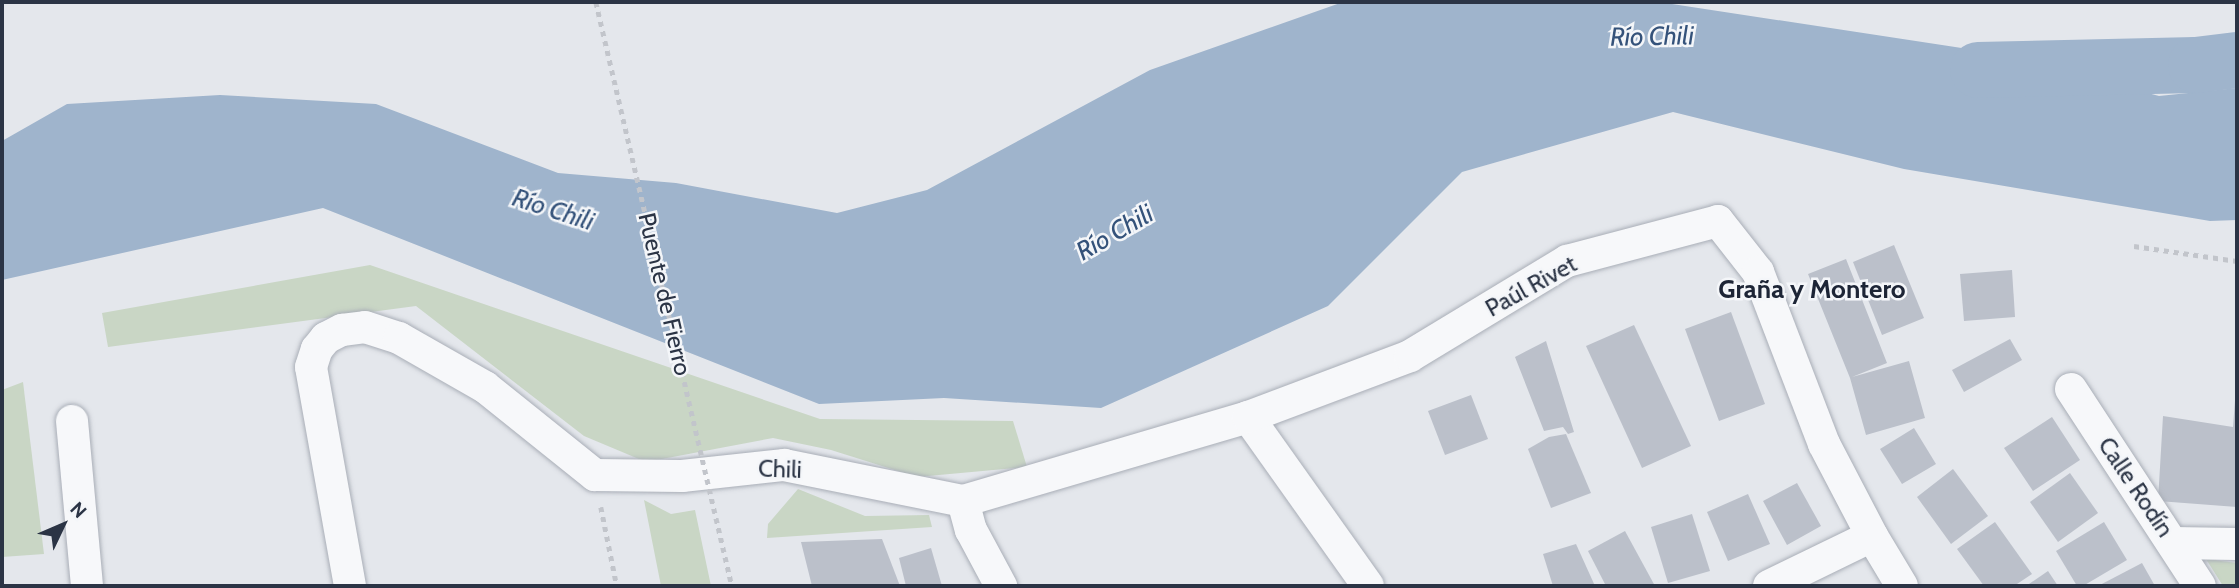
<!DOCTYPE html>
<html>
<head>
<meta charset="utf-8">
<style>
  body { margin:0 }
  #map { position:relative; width:2239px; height:588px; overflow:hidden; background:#e4e7ec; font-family:Cabin,sans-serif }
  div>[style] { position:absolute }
  .green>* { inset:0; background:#c9d6c5 }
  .water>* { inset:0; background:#9fb4cc }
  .river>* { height:56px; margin:-28px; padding:0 28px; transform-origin:28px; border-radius:28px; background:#9fb4cc }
  .building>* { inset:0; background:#bbc0ca }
  .path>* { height:4.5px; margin-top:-2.25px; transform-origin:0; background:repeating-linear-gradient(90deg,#c2c5cb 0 5px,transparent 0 10px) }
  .roads { filter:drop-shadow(0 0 2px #a9aeb7) drop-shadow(0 0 2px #a9aeb7) }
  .street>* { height:32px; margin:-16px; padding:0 16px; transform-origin:16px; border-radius:16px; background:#f7f8fa }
  .path-bridge>* { height:4.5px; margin-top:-2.25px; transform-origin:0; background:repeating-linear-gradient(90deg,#c2c5cb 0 5px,transparent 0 10px) }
  span { translate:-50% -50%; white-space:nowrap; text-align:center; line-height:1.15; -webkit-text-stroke:5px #f4f6f9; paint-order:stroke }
  .street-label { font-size:24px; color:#2b3445 }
  .water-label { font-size:26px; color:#34527a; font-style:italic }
  .neighbourhood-label { font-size:26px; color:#1d2536; font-weight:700 }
  .frame { position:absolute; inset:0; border:4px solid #2b3445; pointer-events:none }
  .north { position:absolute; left:28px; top:490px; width:70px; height:70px; -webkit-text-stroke:5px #f4f6f9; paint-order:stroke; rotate:46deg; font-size:19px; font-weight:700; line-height:28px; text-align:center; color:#2b3445 }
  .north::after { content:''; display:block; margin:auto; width:24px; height:32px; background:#2b3445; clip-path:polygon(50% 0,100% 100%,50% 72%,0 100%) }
</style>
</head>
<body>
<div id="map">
  <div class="green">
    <i style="clip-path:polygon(370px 265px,820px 419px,1013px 421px,1027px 467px,917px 477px,831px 450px,773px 438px,646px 462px,584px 436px,416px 306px,108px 347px,102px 313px)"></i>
    <i style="clip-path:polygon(23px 382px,44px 554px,2px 557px,2px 390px)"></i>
    <i style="clip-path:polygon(798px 489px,865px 516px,929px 515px,932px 527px,767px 538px,768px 524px)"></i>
    <i style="clip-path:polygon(644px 500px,671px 514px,695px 510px,711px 586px,661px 586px)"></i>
    <i style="clip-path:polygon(2206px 559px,2237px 563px,2237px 586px,2223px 586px)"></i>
  </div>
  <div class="water">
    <i style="clip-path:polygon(1343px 2px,1659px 2px,2001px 54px,2159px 96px,2237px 88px,2237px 220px,2210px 221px,1904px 169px,1673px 112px,1462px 172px,1328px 306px,1101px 408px,944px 398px,819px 404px,323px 208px,2px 280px,2px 141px,67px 104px,220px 95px,376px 104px,558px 173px,676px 183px,837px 213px,927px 190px,1150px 70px)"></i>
  </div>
  <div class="river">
    <i style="left:1978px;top:70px;width:218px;rotate:-1.3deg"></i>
    <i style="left:2196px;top:65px;width:41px;rotate:-7deg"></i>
  </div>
  <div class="building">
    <i style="clip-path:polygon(1894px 245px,1924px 318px,1882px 335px,1853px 262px)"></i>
    <i style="clip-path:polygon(1846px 259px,1887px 363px,1852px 377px,1909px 361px,1925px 418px,1866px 435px,1850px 378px,1808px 274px)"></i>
    <i style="clip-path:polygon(2012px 270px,2015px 317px,1964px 321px,1960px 274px)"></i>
    <i style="clip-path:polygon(1731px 312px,1765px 404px,1719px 421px,1685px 329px)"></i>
    <i style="clip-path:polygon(1634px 325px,1691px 446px,1642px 468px,1586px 346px)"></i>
    <i style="clip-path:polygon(2010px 339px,2022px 360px,1964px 392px,1952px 370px)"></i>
    <i style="clip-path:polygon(1546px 341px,1574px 432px,1568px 434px,1563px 427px,1544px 431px,1515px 357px)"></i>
    <i style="clip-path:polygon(1471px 395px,1488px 439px,1445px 455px,1428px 411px)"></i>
    <i style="clip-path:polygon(2235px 400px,2237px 507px,2158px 501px,2163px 416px,2233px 427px)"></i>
    <i style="clip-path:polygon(2052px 417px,2080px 460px,2033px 491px,2004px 448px)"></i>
    <i style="clip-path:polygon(1914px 428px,1936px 464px,1902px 484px,1880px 449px)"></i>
    <i style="clip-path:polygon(1566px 434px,1591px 493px,1551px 508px,1528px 449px,1549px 437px)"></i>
    <i style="clip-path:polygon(1953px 469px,1988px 516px,1951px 544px,1917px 497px)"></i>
    <i style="clip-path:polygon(2070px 473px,2098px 513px,2058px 542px,2030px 502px)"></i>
    <i style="clip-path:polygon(1797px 483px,1821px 526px,1787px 545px,1763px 501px)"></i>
    <i style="clip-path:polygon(1748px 494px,1770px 544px,1728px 561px,1707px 512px)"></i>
    <i style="clip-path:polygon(1692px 514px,1710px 571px,1668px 583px,1651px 527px)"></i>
    <i style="clip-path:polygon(1995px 522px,2032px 574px,2014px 586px,1984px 586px,1957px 549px)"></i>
    <i style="clip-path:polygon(2104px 522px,2127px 560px,2083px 586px,2077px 586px,2056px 551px)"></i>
    <i style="clip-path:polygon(1625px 531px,1655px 586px,1606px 586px,1588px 551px)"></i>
    <i style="clip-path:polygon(882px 539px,900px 586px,812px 586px,801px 542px)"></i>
    <i style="clip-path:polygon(1576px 544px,1595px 586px,1553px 586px,1543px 554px)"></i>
    <i style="clip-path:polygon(931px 548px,942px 586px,906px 586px,899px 558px)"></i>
    <i style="clip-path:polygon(2142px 563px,2155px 586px,2098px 586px)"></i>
    <i style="clip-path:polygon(2048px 571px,2058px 586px,2026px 586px)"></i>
  </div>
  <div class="path">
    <i style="left:2134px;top:246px;width:104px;rotate:8.3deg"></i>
    <i style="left:601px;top:507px;width:81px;rotate:78.6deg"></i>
  </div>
  <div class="roads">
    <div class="street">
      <i style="left:2071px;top:389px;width:235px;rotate:56.8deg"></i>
      <i style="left:1248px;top:417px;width:207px;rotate:54.6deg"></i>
      <i style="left:72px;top:421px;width:166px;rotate:84.8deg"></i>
      <i style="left:963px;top:501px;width:30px;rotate:75deg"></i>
      <i style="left:971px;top:530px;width:64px;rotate:61.8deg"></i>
      <i style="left:2173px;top:543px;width:64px;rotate:0.9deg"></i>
      <i style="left:350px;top:586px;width:222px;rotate:-100.1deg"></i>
      <i style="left:311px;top:367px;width:19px;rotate:-72deg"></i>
      <i style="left:317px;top:349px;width:14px;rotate:-51deg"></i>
      <i style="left:326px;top:338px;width:18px;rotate:-27deg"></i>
      <i style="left:342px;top:330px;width:23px;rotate:-7deg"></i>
      <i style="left:365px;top:327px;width:36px;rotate:18deg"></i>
      <i style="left:399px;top:338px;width:99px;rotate:29.7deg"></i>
      <i style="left:485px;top:387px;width:141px;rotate:38.7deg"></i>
      <i style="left:595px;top:475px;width:87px;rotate:0.7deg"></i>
      <i style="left:682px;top:476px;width:103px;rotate:-6.2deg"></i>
      <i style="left:784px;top:465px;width:183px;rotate:11.4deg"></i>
      <i style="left:963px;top:501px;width:297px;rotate:-16.4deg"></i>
      <i style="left:1248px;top:417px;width:173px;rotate:-20.6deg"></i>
      <i style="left:1410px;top:356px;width:184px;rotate:-31.2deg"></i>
      <i style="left:1567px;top:261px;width:156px;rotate:-14.8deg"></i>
      <i style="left:1718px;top:221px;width:65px;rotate:51.9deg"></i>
      <i style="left:1758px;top:272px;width:184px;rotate:69deg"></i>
      <i style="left:1824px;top:444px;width:104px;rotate:62.4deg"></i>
      <i style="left:1872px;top:536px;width:58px;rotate:59deg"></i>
      <i style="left:1769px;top:586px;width:114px;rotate:-25.9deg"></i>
    </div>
  </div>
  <div class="path-bridge">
    <i style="left:596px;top:2px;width:600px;rotate:76.89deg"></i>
  </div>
  <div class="street-label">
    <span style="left:1531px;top:286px;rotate:-29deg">Paúl Rivet</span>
    <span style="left:665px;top:294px;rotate:77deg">Puente de Fierro</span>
    <span style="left:780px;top:469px;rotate:2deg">Chili</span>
    <span style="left:2136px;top:487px;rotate:56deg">Calle Rodín</span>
  </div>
  <div class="water-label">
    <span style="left:1652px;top:37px;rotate:-1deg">Río Chili</span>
    <span style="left:553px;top:210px;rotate:18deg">Río Chili</span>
    <span style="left:1115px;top:233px;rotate:-30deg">Río Chili</span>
  </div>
  <div class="neighbourhood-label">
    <span style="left:1812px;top:290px">Graña y Montero</span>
  </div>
  <div class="frame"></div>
  <div class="north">N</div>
</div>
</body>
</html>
